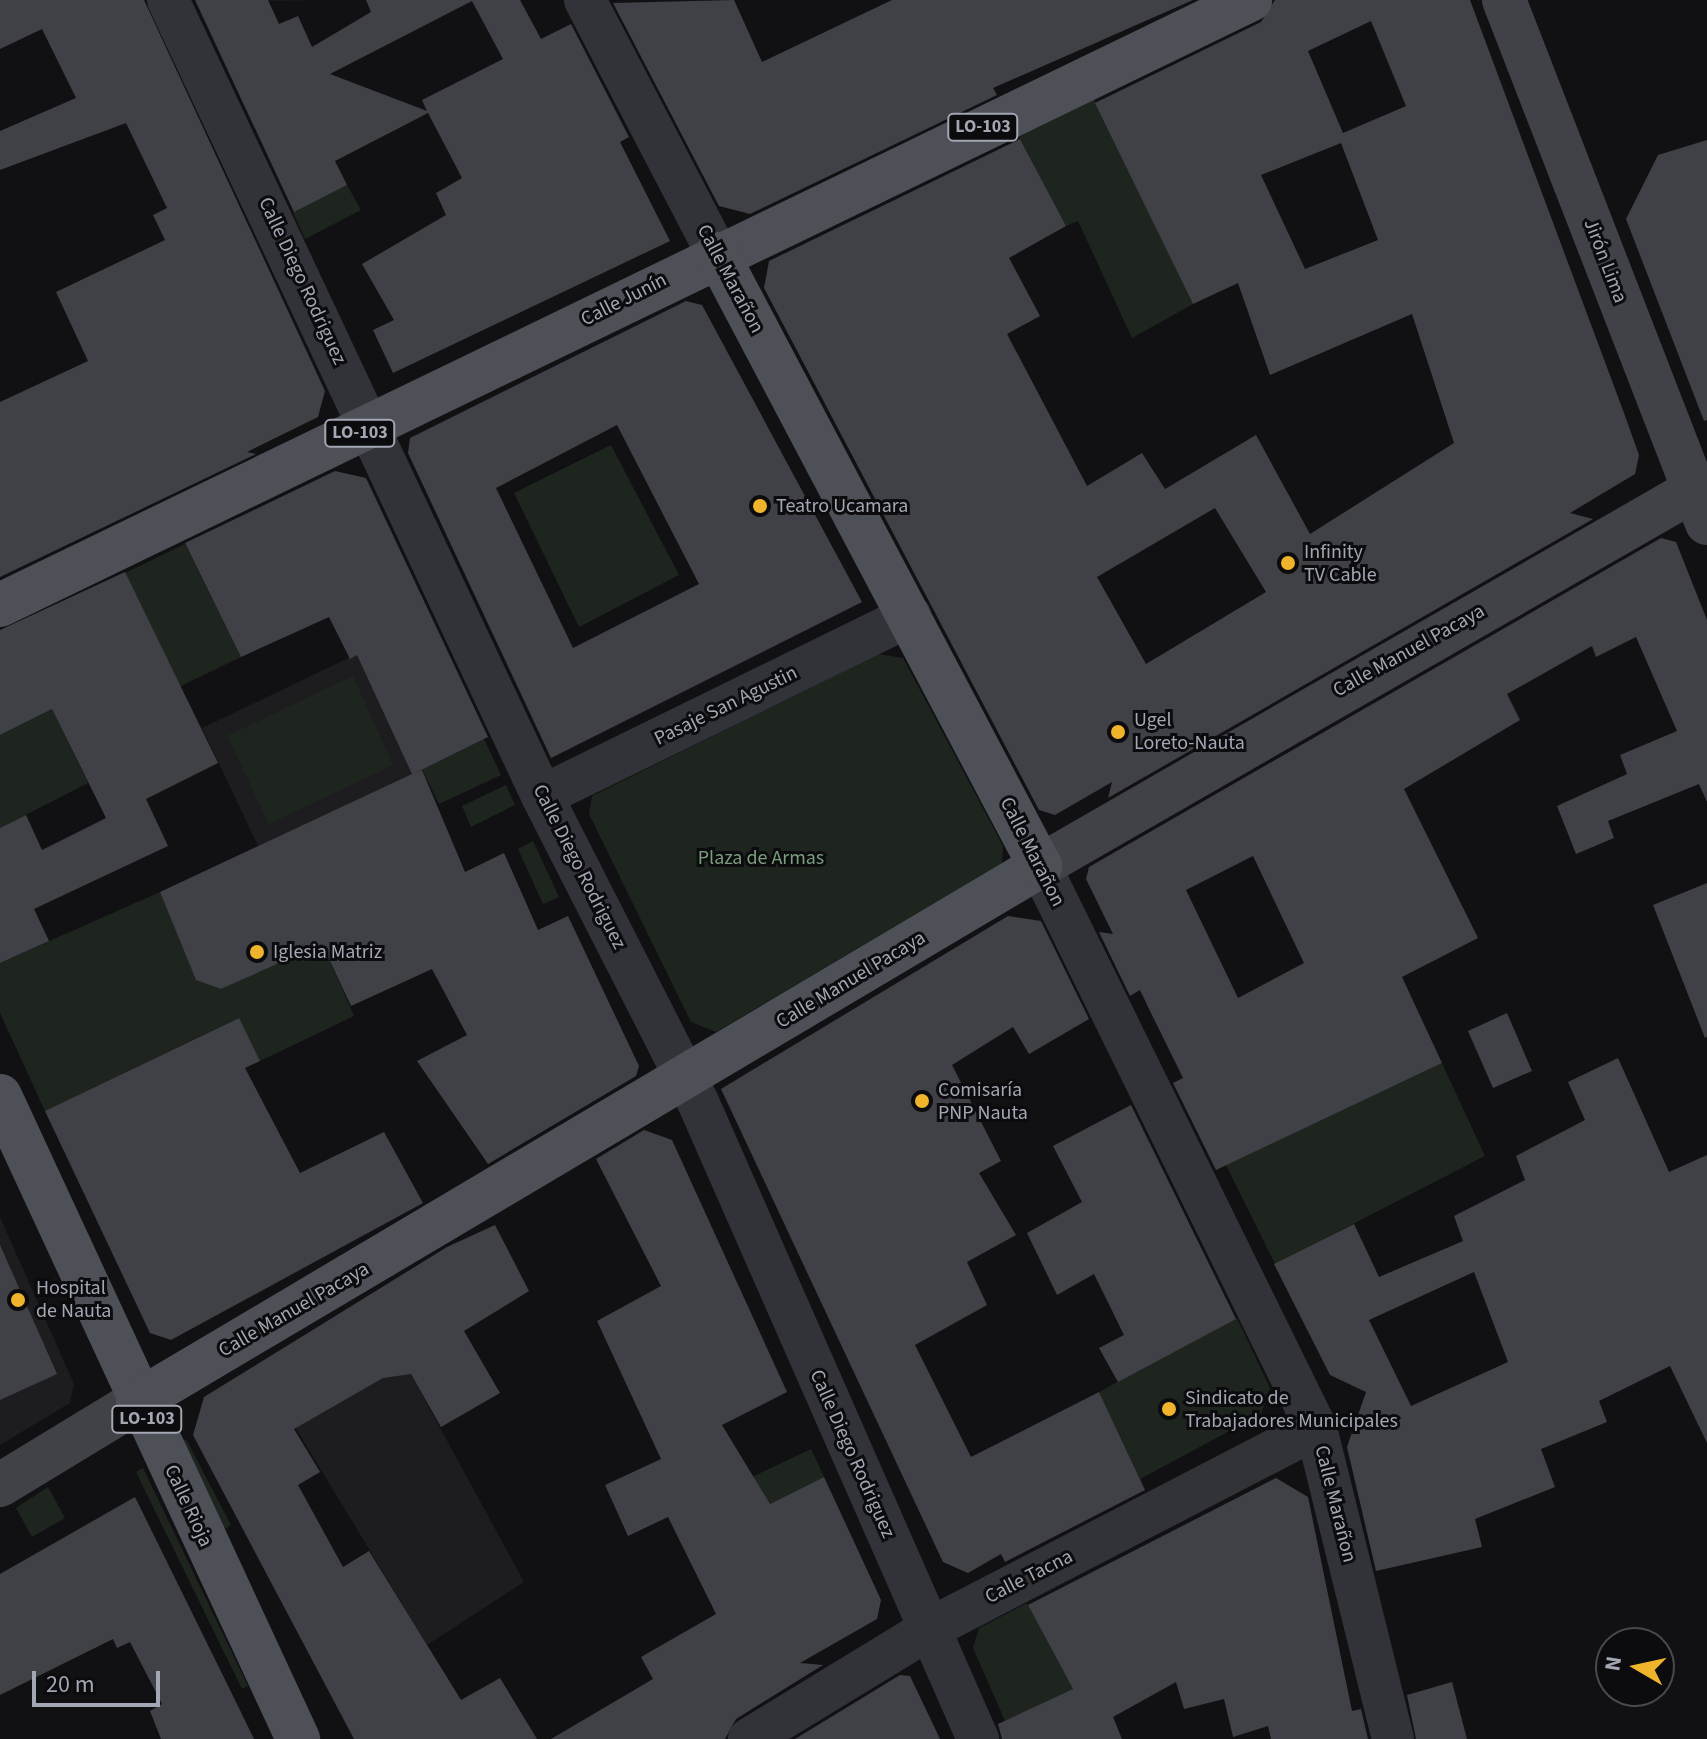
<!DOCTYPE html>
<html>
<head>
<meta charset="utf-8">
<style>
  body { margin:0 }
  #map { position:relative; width:1707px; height:1739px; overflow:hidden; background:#111113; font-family:"Source Sans 3",sans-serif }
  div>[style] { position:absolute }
  .built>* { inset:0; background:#1d1d20 }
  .green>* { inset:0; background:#1e251f }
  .building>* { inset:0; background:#404146 }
  .street>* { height:42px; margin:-21px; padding:0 21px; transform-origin:21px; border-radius:21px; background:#323338 }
  .secondary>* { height:44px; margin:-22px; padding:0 22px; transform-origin:22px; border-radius:22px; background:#404248 }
  .primary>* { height:44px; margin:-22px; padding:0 22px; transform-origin:22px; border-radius:22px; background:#4e5057 }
  .dots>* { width:22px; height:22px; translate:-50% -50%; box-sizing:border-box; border:4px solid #0c0c0e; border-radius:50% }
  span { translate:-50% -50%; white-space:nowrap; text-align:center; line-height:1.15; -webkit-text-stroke:6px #0c0c0e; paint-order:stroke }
  .shield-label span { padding:2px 6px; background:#0c0c0e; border:2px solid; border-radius:6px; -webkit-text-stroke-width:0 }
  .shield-label { font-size:18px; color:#a3a7b3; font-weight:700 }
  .street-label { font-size:20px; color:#a3a7b3 }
  .poi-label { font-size:20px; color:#a3a7b3 }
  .left { translate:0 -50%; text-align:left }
  .park-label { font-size:20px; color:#799f7d }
  .north { position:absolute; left:1595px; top:1627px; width:80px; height:80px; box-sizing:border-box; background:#0c0c0e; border:2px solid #484a50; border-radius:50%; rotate:279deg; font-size:22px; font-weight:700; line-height:32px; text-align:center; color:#a3a7b3 }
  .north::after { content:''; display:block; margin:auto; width:28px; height:36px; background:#f0b42c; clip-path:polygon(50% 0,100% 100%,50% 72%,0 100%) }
  .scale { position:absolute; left:32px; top:1671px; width:128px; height:36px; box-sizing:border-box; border:4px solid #a3a7b3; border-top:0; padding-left:10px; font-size:24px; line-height:28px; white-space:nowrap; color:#a3a7b3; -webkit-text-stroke:6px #0c0c0e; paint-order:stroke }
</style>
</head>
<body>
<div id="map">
  <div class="built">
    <i style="clip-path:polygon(428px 620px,484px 739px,259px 848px,202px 728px)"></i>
    <i style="clip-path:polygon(0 1217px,74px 1384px,70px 1403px,0 1445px)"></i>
    <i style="clip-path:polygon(369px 1297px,524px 1582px,427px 1645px,257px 1364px)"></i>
  </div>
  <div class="green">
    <i style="clip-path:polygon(1092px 95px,1193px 304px,1132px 338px,1078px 221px,1066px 226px,1017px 133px)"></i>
    <i style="clip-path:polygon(347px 185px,361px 210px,305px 239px,293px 212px)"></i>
    <i style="clip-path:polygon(611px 445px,679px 575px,579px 627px,514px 493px)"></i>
    <i style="clip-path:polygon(185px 544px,241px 657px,179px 687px,125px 573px)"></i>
    <i style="clip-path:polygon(878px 654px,903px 658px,1003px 846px,1002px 863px,716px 1032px,691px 1022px,589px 814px,592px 796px)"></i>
    <i style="clip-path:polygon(353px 676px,393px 765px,269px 824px,227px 736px)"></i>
    <i style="clip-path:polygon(52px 709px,88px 783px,0 828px,0 735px)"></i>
    <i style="clip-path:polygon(484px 739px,501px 775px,439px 804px,422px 769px)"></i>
    <i style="clip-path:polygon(506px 785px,515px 805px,471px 827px,462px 806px)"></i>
    <i style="clip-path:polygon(533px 841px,559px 897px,543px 904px,518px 849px)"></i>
    <i style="clip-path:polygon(160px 892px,196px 979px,221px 989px,299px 954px,313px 923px,354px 1016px,260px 1061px,238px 1018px,45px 1111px,0 1013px,0 963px)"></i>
    <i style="clip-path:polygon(1442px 1063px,1485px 1156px,1275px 1264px,1226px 1165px)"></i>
    <i style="clip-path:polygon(1237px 1318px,1270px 1388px,1261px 1414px,1140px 1479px,1099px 1392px)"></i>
    <i style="clip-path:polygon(186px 1439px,231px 1525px,223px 1530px,178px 1444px)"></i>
    <i style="clip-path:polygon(811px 1449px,824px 1477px,683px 1547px,670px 1516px)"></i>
    <i style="clip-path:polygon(143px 1468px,248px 1686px,242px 1689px,136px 1472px)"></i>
    <i style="clip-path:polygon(48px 1487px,65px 1518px,32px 1537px,16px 1508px)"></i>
    <i style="clip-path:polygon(1027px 1603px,1073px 1689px,1005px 1721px,973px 1648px,979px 1628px)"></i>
  </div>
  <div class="building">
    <i style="clip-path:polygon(0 0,144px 0,325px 391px,318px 417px,247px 452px,256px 454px,0 577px,0 402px,88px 361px,56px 292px,165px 240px,153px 215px,167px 208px,126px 123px,0 170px,0 131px,76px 98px,42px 29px,0 49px)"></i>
    <i style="clip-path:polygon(evenodd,195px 0,268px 0,279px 24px,298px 16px,312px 47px,371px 12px,366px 0,520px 0,541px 39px,571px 24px,629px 137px,620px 142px,670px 241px,393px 373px,373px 330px,394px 320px,362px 264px,446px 215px,436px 193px,462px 178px,428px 113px,335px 161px,347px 185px,294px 212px,195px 0,472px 1px,503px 59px,422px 100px,427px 111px,330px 74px,472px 1px)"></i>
    <i style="clip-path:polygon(734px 0,762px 62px,892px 0,1193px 0,993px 88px,997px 95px,750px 214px,719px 206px,613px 3px)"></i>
    <i style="clip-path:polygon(evenodd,1275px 0,1470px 0,1624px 413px,1639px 455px,1635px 474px,1570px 513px,1593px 519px,1108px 798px,1112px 782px,1055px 815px,1039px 810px,764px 288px,769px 261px,1020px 139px,1066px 226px,1009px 258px,1040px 316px,1007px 334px,1087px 486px,1142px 453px,1165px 489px,1256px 435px,1310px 534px,1454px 443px,1412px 314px,1270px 375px,1238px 283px,1193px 304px,1095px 103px,1261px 22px,1275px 0,1371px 21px,1406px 106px,1343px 133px,1308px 51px,1371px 21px,1275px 0,1341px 143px,1378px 240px,1305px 269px,1261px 175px,1341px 143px,1275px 0,1215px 508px,1266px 592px,1146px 664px,1097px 577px,1215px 508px)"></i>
    <i style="clip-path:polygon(1707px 140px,1707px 420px,1704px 421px,1626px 219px,1658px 155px)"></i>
    <i style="clip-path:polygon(evenodd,686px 301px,702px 305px,862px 602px,551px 758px,408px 453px,410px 438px,686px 301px,617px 425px,699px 584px,573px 648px,496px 488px,617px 425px)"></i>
    <i style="clip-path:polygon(335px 471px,366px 478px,488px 737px,415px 773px,422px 770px,465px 872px,504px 853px,538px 930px,568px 916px,639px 1066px,636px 1076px,488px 1164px,417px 1061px,467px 1035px,432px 969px,351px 1006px,322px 944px,221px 989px,196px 980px,160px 892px,412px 774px,357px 655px,350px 659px,329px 617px,241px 657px,185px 543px)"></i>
    <i style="clip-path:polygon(evenodd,1661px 538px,1676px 542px,1707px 620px,1707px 802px,1699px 784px,1608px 821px,1614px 838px,1576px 854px,1557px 806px,1627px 774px,1620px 755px,1677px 731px,1636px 637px,1596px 657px,1592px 646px,1507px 694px,1520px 720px,1404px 789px,1478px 938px,1402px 977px,1442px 1063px,1216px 1170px,1173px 1083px,1183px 1078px,1151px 1013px,1140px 990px,1130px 996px,1099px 932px,1113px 934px,1086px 879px,1089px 867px,1661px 538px,1253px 856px,1304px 963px,1238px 998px,1186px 890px,1253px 856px)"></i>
    <i style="clip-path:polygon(125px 572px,218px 763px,146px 799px,168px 846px,34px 909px,49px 941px,0 963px,0 828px,26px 815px,42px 850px,106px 818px,52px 709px,0 735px,0 630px)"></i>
    <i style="clip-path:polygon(1707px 883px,1707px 1037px,1705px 1038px,1653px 905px)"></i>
    <i style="clip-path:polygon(1008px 916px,1041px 921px,1089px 1019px,1029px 1054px,1013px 1027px,952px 1065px,1001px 1161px,979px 1173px,1016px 1235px,967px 1262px,987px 1305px,915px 1345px,971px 1457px,1099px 1392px,1145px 1490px,1005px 1562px,1001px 1554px,968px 1573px,943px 1562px,721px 1089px)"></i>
    <i style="clip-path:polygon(1507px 1013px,1532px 1071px,1493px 1088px,1468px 1031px)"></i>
    <i style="clip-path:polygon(239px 1018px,260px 1061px,245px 1068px,300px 1173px,384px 1132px,423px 1203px,171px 1340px,150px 1333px,45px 1111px)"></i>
    <i style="clip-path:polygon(evenodd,1618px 1058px,1669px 1172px,1707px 1155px,1707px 1443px,1670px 1366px,1599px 1401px,1607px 1422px,1541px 1449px,1555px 1487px,1475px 1519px,1482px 1547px,1376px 1571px,1347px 1447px,1366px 1392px,1330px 1375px,1274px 1264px,1354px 1224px,1379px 1277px,1463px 1241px,1454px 1216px,1525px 1180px,1516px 1156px,1585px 1120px,1568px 1082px,1618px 1058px,1474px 1272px,1508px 1362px,1411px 1406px,1369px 1320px,1474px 1272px)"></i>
    <i style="clip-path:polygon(1131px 1105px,1236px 1319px,1118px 1382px,1099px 1348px,1124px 1335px,1094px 1274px,1057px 1295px,1027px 1233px,1082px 1202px,1053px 1146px)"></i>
    <i style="clip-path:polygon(644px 1130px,672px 1140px,787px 1392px,722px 1425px,770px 1504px,824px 1477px,881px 1600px,877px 1619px,800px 1663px,823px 1665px,736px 1719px,725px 1739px,551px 1739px,653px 1679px,641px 1657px,716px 1614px,668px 1517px,628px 1536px,605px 1485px,661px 1459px,597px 1321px,661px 1286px,596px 1159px)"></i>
    <i style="clip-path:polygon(495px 1225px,529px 1291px,464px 1331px,500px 1393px,441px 1427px,411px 1374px,383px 1378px,294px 1429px,320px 1472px,298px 1485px,343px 1567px,369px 1551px,461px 1700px,500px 1678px,537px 1739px,354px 1739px,193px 1435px,204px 1397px,447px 1247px)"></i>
    <i style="clip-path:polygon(0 1245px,57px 1374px,0 1400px)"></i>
    <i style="clip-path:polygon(1276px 1478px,1308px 1497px,1352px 1711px,1361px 1709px,1368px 1739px,1271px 1739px,1268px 1726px,1233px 1737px,1224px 1699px,1184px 1709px,1176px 1682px,1113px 1717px,1122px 1739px,1002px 1739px,998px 1724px,1073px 1689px,1028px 1605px)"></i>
    <i style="clip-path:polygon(135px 1497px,235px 1700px,254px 1739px,161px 1739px,150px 1711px,162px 1704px,130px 1642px,117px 1648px,113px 1639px,0 1695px,0 1574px)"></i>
    <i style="clip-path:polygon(900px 1675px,910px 1676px,940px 1739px,795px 1739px)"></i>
    <i style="clip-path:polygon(1452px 1682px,1467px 1739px,1416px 1739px,1407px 1695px)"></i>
  </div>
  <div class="street">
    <i style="left:168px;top:0;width:879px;rotate:64.83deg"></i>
    <i style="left:542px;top:796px;width:343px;rotate:63deg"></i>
    <i style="left:698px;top:1102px;width:696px;rotate:66.27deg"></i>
    <i style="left:585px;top:0;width:286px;rotate:62.5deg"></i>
    <i style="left:542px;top:796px;width:410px;rotate:-26.1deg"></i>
    <i style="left:1040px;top:866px;width:626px;rotate:63.84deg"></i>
    <i style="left:1316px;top:1428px;width:320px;rotate:76.1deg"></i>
    <i style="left:749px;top:1739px;width:211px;rotate:-31.4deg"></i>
    <i style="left:929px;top:1629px;width:436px;rotate:-27.4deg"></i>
  </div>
  <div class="secondary">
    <i style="left:1504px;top:0;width:561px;rotate:68.79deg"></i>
    <i style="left:1040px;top:866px;width:754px;rotate:-29.9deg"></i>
    <i style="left:0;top:1485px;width:162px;rotate:-31.3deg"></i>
  </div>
  <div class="primary">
    <i style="left:0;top:605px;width:1389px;rotate:-25.83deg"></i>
    <i style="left:0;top:1096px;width:709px;rotate:65.13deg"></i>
    <i style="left:138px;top:1401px;width:1049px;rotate:-30.67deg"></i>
    <i style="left:1040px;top:866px;width:692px;rotate:-117.82deg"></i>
  </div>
  <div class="dots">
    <i style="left:760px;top:506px;background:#f0b42c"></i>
    <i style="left:1288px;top:563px;background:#f0b42c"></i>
    <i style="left:1118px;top:732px;background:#f0b42c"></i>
    <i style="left:257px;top:952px;background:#f0b42c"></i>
    <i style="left:922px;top:1101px;background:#f0b42c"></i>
    <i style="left:18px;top:1300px;background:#f0b42c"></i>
    <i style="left:1169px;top:1409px;background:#f0b42c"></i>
  </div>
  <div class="shield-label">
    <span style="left:983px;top:127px">LO-103</span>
    <span style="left:360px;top:433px">LO-103</span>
    <span style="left:147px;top:1419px">LO-103</span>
  </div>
  <div class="street-label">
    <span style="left:1605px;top:261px;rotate:69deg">Jirón Lima</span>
    <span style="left:730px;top:279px;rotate:62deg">Calle Marañon</span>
    <span style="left:302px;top:281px;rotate:65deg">Calle Diego Rodriguez</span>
    <span style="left:624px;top:300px;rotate:-27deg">Calle Junín</span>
    <span style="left:1409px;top:651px;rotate:-29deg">Calle Manuel Pacaya</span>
    <span style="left:726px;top:706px;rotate:-26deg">Pasaje San Agustin</span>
    <span style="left:1032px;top:852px;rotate:63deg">Calle Marañon</span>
    <span style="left:579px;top:867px;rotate:63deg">Calle Diego Rodriguez</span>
    <span style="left:851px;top:980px;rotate:-31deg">Calle Manuel Pacaya</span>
    <span style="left:294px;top:1310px;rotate:-30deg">Calle Manuel Pacaya</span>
    <span style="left:852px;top:1454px;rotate:66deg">Calle Diego Rodriguez</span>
    <span style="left:1335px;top:1504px;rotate:76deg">Calle Marañon</span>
    <span style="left:188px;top:1506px;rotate:65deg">Calle Rioja</span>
    <span style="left:1029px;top:1577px;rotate:-27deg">Calle Tacna</span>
  </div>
  <div class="poi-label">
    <span class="left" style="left:776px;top:506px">Teatro Ucamara</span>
    <span class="left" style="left:1304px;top:564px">Infinity<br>TV Cable</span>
    <span class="left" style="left:1134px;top:732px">Ugel<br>Loreto-Nauta</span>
    <span class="left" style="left:273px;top:952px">Iglesia Matriz</span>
    <span class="left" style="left:938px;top:1102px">Comisaría<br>PNP Nauta</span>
    <span class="left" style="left:36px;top:1300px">Hospital<br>de Nauta</span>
    <span class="left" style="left:1185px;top:1410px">Sindicato de<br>Trabajadores Municipales</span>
  </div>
  <div class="park-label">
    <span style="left:761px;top:858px">Plaza de Armas</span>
  </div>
  <div class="north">N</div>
  <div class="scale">20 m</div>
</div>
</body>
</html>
